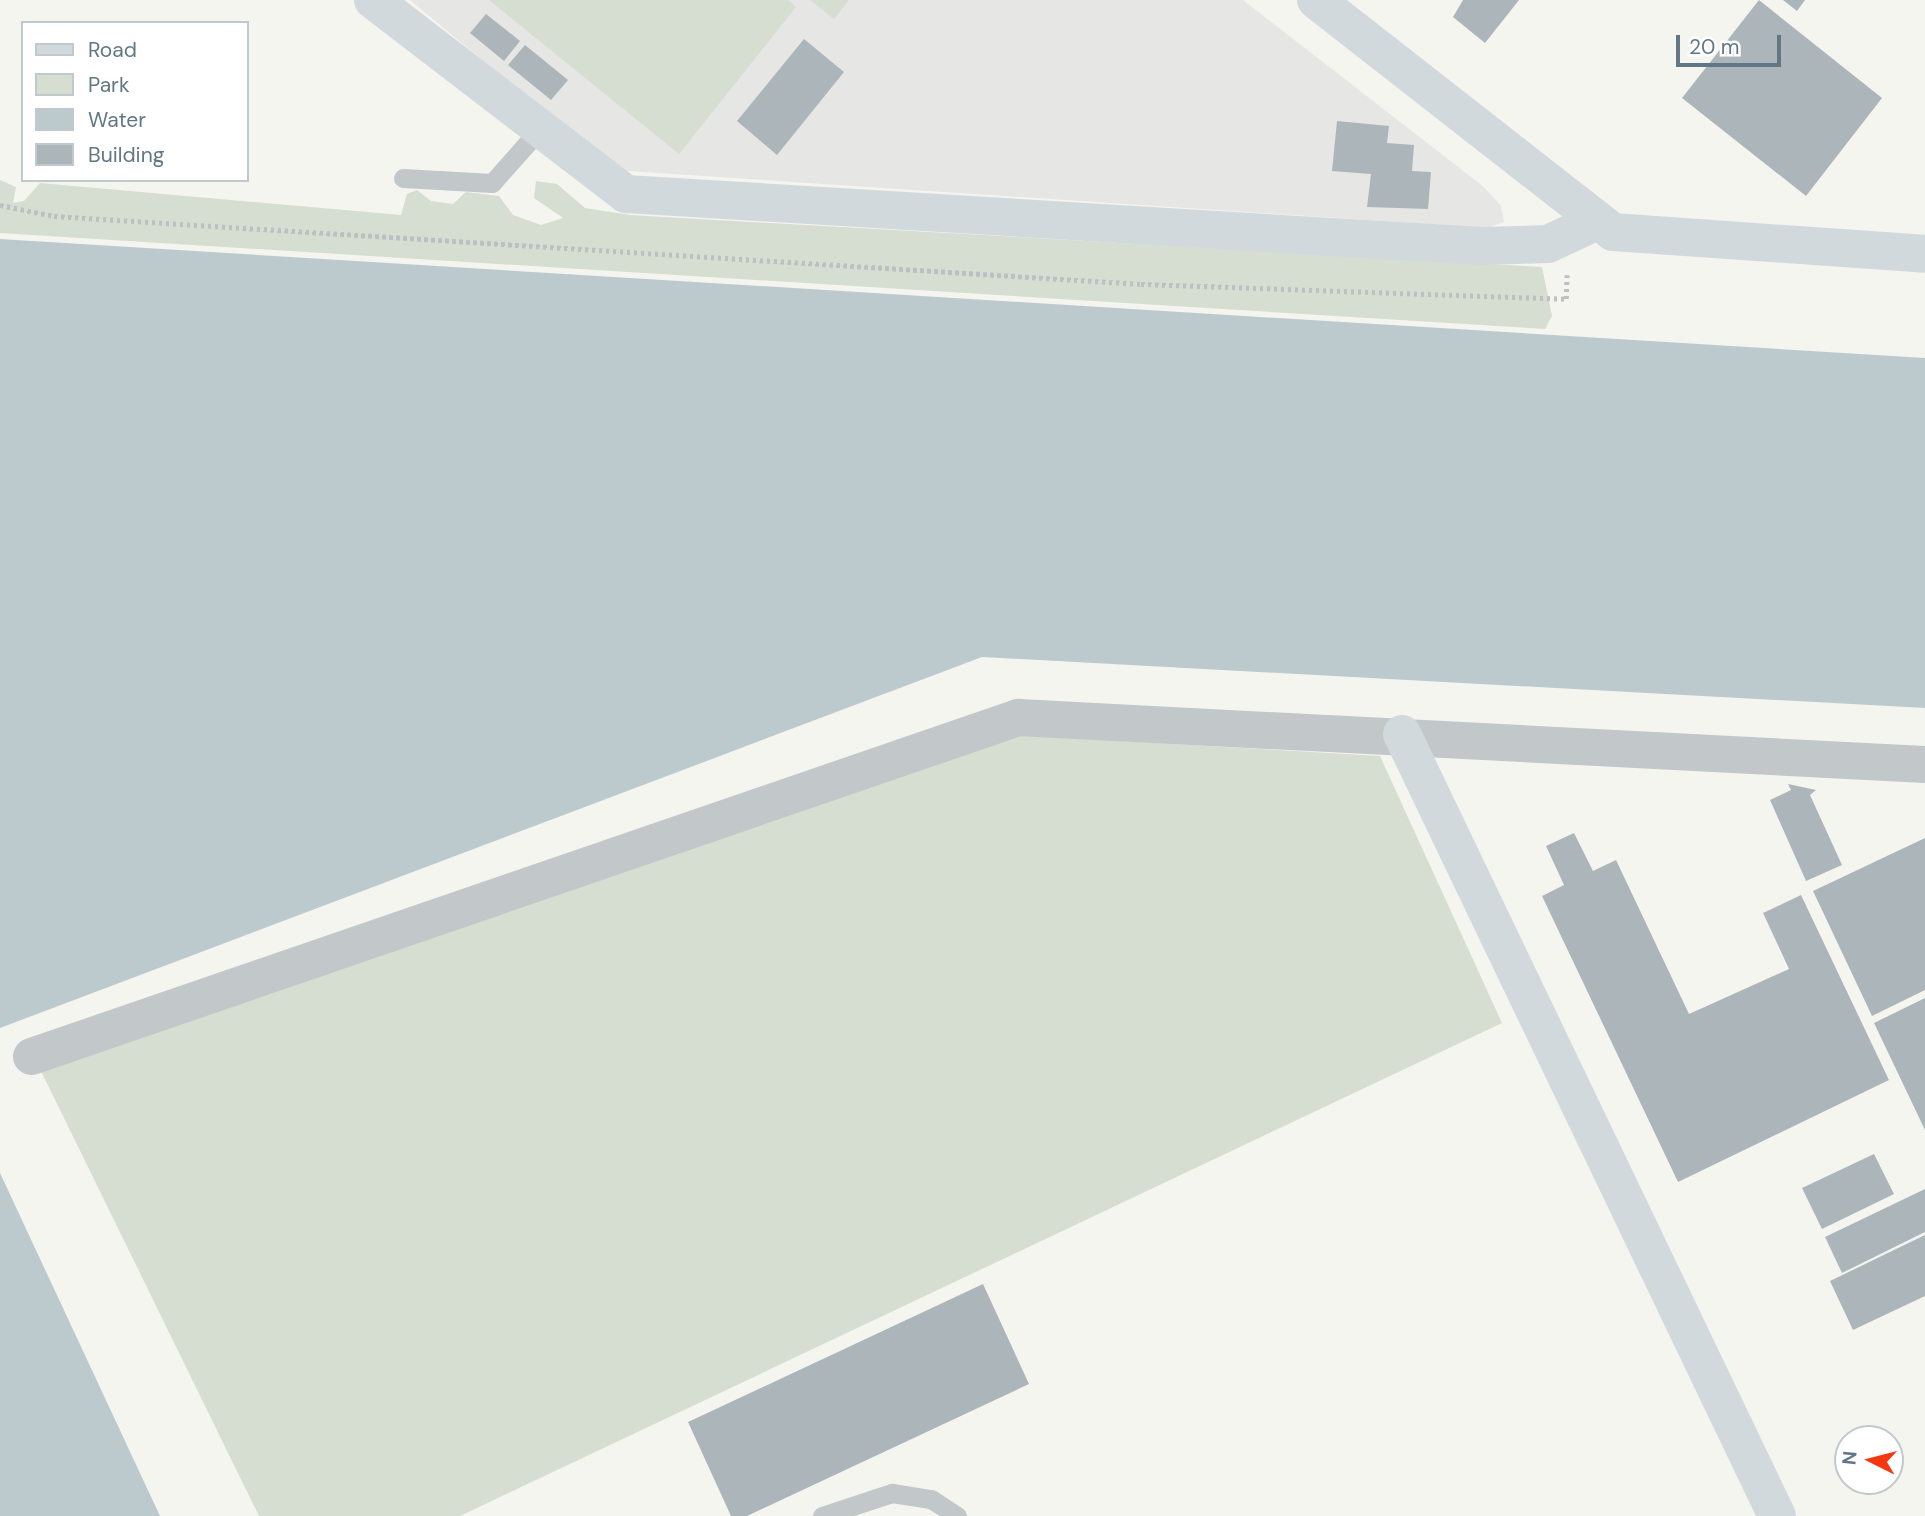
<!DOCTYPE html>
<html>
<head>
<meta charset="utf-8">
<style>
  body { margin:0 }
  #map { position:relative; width:1925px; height:1516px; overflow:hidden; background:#f5f5f0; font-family:"DM Sans",sans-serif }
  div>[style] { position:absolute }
  .built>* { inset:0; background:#e6e6e4 }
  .green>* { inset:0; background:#d6ddd1 }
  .water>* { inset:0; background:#bccace }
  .building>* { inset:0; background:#acb6ba }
  .path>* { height:4.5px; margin-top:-2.25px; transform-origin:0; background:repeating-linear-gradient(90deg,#bdc0c2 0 3.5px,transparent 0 7px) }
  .lane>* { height:19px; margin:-9.5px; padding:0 9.5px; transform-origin:9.5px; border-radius:9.5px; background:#c2c7ca }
  .street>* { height:37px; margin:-18.5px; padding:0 18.5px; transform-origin:18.5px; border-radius:18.5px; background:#c2c7ca }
  .secondary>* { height:38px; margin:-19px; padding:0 19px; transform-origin:19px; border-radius:19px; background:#d2d9dd }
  span { translate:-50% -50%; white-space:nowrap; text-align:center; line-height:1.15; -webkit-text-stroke:7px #fff; paint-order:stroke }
  .legend { position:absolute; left:21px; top:21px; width:228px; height:161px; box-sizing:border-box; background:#fff; border:2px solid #c0c9ce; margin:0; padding:9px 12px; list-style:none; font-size:21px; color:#617785 }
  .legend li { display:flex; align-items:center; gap:14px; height:35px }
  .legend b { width:35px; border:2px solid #c0c9ce }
  .north { position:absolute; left:1834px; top:1425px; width:70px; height:70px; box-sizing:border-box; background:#fff; border:2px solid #c0c9ce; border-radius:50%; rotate:276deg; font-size:19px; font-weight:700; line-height:28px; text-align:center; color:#617785 }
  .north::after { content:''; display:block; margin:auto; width:24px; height:32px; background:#f43711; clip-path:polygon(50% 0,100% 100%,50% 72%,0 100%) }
  .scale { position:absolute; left:1676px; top:35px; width:105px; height:32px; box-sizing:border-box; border:4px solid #617785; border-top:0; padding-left:9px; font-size:21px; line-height:24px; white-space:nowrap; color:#617785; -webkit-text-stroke:5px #fff; paint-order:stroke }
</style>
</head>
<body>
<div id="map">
  <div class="built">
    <i style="clip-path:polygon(410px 0,1243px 0,1484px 187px,1501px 206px,1504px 222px,1487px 228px,627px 171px,607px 164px)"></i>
  </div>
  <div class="green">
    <i style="clip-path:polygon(489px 0,788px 0,796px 7px,679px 154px)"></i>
    <i style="clip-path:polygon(810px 0,849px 0,834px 19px)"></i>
    <i style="clip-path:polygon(0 180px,16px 187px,13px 203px,24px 201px,40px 183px,401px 215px,407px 194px,417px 190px,431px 201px,453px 204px,466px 192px,499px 196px,513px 215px,541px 225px,563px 218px,534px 198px,536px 181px,557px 184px,585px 208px,630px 215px,1542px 267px,1552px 316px,1545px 329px,0 233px)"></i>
    <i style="clip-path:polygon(1019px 735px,1380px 756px,1502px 1023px,460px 1516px,259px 1516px,38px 1065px)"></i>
  </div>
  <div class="water">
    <i style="clip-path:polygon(0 239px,1925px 358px,1925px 708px,982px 657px,0 1028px)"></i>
    <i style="clip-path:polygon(0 1173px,160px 1516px,0 1516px)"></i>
  </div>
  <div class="building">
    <i style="clip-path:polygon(1463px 0,1519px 0,1485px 43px,1453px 17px)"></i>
    <i style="clip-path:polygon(1759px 0,1882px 98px,1806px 196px,1682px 98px)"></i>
    <i style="clip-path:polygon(1783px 0,1805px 0,1797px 11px)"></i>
    <i style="clip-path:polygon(486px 14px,520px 41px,504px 61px,470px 33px)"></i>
    <i style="clip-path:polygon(804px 39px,844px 72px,777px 155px,737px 121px)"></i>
    <i style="clip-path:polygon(525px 45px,568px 80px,551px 100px,508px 65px)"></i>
    <i style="clip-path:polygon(1337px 121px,1389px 126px,1387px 143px,1414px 145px,1412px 171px,1431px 172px,1428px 209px,1367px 207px,1371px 174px,1332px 171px)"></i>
    <i style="clip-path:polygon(1788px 784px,1816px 790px,1810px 795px,1842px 865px,1806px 881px,1770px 800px,1791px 790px)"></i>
    <i style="clip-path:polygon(1574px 833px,1593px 871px,1616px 860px,1689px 1014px,1789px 969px,1763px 913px,1801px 895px,1889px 1080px,1678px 1182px,1542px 896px,1564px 885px,1546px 846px)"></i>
    <i style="clip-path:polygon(1925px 838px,1925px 990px,1872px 1016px,1813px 891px)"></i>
    <i style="clip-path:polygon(1925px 998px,1925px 1130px,1874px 1023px)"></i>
    <i style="clip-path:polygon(1874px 1154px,1894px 1194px,1822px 1229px,1802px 1188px)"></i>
    <i style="clip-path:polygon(1925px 1189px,1925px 1232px,1842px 1273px,1825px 1237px)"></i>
    <i style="clip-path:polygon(1925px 1235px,1925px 1296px,1853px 1330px,1830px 1281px)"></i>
    <i style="clip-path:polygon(983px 1284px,1029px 1384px,747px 1516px,731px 1516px,688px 1422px)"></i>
  </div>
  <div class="path">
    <i style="left:0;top:205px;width:55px;rotate:11.5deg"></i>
    <i style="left:54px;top:216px;width:1089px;rotate:3.58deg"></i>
    <i style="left:1141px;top:284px;width:425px;rotate:2deg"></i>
    <i style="left:1566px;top:299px;width:24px;rotate:-88deg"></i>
  </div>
  <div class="lane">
    <i style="left:403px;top:178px;width:89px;rotate:3.2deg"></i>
    <i style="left:492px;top:183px;width:71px;rotate:-48.4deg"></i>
    <i style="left:822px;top:1516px;width:74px;rotate:-18.2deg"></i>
    <i style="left:892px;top:1493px;width:39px;rotate:9deg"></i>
    <i style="left:931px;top:1499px;width:31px;rotate:33deg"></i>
  </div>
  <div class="street">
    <i style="left:31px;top:1056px;width:1044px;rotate:-18.96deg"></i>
    <i style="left:1018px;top:717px;width:908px;rotate:2.97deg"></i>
  </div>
  <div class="secondary">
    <i style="left:373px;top:0;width:319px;rotate:37.5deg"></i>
    <i style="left:626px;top:194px;width:858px;rotate:3.48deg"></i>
    <i style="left:1482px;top:246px;width:66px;rotate:-1.7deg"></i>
    <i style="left:1548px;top:244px;width:52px;rotate:-25.1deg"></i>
    <i style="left:1316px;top:0;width:377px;rotate:38deg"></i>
    <i style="left:1613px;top:232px;width:313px;rotate:4deg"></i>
    <i style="left:1402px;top:734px;width:867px;rotate:64.38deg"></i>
  </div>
  <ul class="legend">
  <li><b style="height:9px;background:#d2d9dd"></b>Road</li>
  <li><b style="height:19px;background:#d6ddd1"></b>Park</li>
  <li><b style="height:19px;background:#bccace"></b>Water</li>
  <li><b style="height:19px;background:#acb6ba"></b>Building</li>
  </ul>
  <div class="north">N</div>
  <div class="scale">20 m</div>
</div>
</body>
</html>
